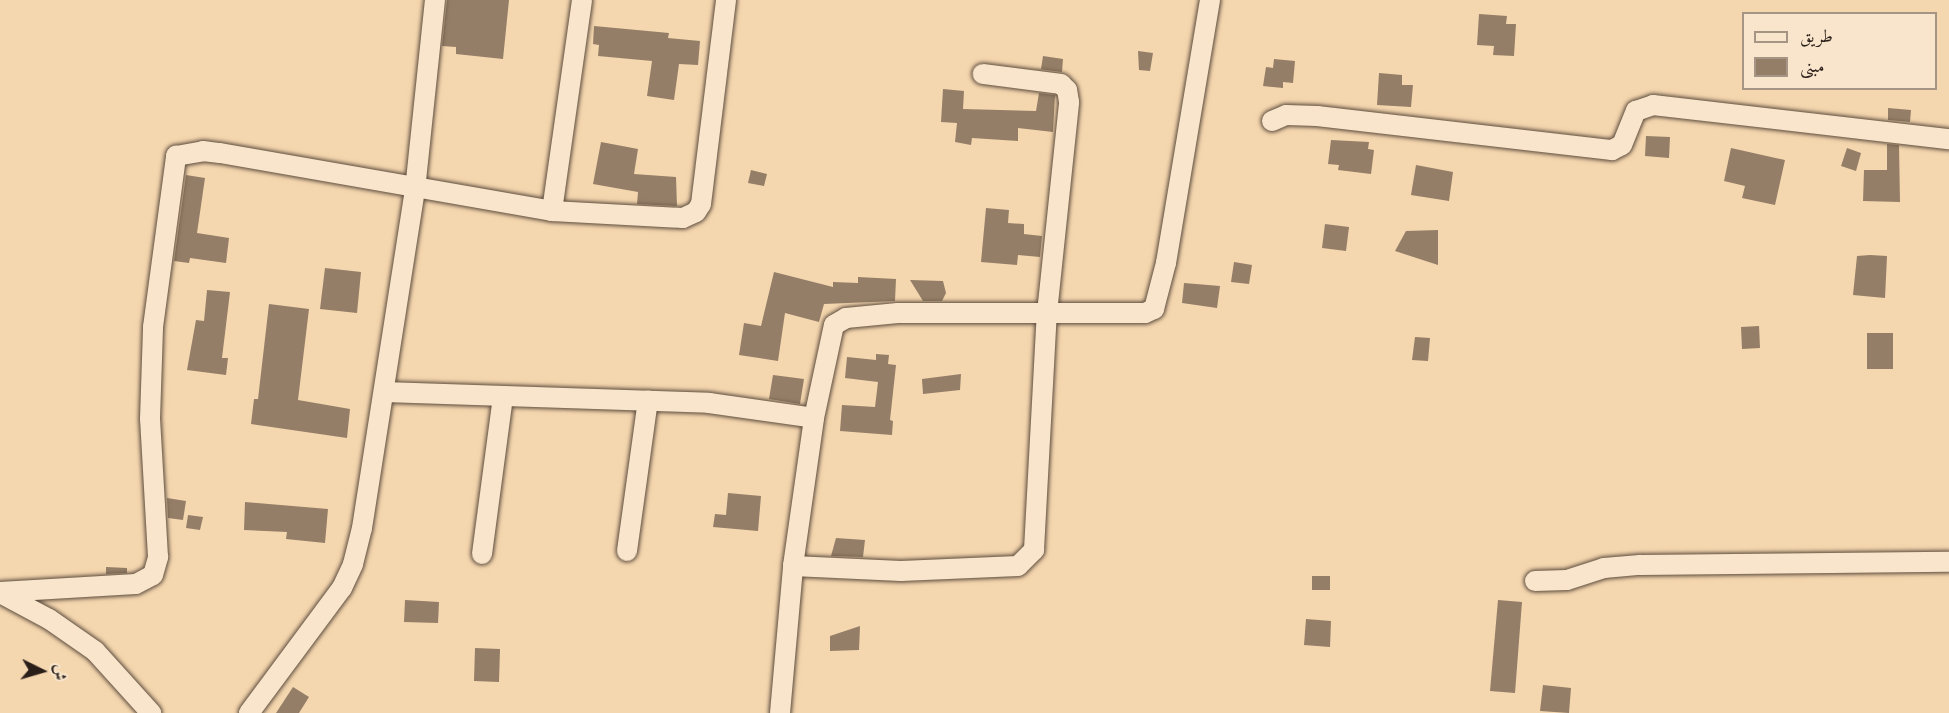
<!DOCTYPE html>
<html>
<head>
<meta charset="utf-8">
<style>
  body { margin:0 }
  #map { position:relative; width:1949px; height:713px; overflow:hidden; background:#f5d7af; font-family:"IM FELL Double Pica",Amiri,serif }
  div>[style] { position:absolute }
  .building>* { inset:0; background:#947e67 }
  .roads { filter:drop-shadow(0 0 2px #5d4c3e) drop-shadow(0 0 2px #5d4c3e) }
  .minor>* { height:20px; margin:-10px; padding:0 10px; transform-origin:10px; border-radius:10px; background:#f8e5cb }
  span { translate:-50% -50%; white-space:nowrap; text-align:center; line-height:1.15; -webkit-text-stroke:6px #f8e5cb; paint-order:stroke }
  .legend { position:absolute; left:1742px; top:12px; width:195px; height:78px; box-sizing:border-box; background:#f8e5cb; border:2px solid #a69584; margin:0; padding:8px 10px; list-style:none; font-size:18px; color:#2a1e19 }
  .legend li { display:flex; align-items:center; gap:12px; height:30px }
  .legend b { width:30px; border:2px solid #a69584 }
  .north { position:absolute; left:12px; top:641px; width:60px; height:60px; -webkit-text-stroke:4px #f8e5cb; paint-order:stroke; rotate:95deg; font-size:16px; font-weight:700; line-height:24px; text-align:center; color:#2a1e19 }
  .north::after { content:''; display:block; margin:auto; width:21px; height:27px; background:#2a1e19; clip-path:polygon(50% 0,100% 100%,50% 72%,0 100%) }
</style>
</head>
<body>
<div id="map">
  <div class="building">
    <i style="clip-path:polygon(447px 0,509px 0,503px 59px,456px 54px,456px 47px,442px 46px)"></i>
    <i style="clip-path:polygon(1479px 14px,1507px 16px,1506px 24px,1516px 24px,1514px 56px,1493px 55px,1494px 46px,1477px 45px)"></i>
    <i style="clip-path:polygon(594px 26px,669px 33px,668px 38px,700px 41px,698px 65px,679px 64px,674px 100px,647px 96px,652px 61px,598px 56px,599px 45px,593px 44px)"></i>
    <i style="clip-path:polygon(1138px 51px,1153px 53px,1150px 71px,1139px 70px)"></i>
    <i style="clip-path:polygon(1043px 56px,1063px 59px,1062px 72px,1031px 68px,1041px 69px)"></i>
    <i style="clip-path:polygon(1274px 59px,1295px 61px,1293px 83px,1283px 82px,1283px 88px,1263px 86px,1266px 67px,1273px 68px)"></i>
    <i style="clip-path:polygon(1379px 73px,1402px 75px,1402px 85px,1413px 85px,1411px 107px,1377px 105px)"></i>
    <i style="clip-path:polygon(943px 89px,964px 91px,963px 109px,1036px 111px,1039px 93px,1055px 95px,1053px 132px,1018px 128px,1018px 141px,972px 138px,971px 145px,955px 142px,957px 123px,941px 122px)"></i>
    <i style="clip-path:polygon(1888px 108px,1911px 110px,1910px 122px,1888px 120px)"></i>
    <i style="clip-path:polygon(1646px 136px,1670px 137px,1669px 158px,1645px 156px)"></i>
    <i style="clip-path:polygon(1331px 140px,1369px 142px,1368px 149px,1374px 150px,1371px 174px,1338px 170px,1339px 165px,1328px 164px)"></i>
    <i style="clip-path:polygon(601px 142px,638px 149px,634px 174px,676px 177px,677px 206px,637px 204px,638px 192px,593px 184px)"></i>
    <i style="clip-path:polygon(1887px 144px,1899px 145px,1900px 202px,1863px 201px,1864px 170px,1887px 170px)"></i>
    <i style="clip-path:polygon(1731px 148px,1785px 160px,1775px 205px,1742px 198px,1745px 186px,1724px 181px)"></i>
    <i style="clip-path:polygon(1847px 148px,1861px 153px,1856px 171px,1841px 166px)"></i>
    <i style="clip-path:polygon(1416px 165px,1453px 172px,1449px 201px,1411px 195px)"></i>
    <i style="clip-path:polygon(751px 170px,767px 174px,764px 186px,748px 183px)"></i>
    <i style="clip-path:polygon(186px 175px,205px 178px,197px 233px,229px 238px,226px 263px,190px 258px,189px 263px,174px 261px)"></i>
    <i style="clip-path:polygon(986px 208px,1009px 210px,1008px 223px,1024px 224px,1024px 234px,1042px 236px,1040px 257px,1018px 255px,1017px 265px,981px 262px)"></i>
    <i style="clip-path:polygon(1325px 224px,1349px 227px,1346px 251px,1322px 248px)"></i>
    <i style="clip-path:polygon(1438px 230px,1438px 265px,1395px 251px,1406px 231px)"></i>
    <i style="clip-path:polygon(1870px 255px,1887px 256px,1885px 298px,1853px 295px,1857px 256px)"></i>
    <i style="clip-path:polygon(1234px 262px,1252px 265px,1249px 284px,1231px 282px)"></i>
    <i style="clip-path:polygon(325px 268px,361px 272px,357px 313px,320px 309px)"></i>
    <i style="clip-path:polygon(774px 272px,833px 287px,833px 282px,858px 283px,858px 277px,896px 279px,895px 301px,824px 304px,819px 322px,785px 313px,778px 361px,739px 355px,744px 323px,761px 326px)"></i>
    <i style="clip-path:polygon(910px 280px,943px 281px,946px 293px,942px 301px,923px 301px)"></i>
    <i style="clip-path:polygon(1184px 283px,1220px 286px,1217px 308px,1182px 303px)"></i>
    <i style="clip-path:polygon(207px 290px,230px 292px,222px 358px,228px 358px,226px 375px,187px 370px,196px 320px,204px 321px)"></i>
    <i style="clip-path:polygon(269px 304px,309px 309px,298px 400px,350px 409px,347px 438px,251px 424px,254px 399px,258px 399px)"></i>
    <i style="clip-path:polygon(1759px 326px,1760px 348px,1742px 349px,1741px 327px)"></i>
    <i style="clip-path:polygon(1867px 333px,1893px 333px,1893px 369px,1867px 369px)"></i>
    <i style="clip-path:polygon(1415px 337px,1430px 338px,1428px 361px,1412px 360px)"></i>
    <i style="clip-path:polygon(876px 354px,889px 355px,888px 364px,896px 365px,890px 420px,893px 421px,892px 435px,840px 431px,842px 405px,875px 407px,878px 382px,845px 378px,847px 357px,876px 360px)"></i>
    <i style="clip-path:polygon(961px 374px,960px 390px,923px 394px,922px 379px)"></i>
    <i style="clip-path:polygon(773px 375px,804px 379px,800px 404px,769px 399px)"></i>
    <i style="clip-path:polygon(728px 493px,761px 496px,758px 531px,713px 527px,715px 514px,726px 515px)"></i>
    <i style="clip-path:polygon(167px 498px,186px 501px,183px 520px,168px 518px)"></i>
    <i style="clip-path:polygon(245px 502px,328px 509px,325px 543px,286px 539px,287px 532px,244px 530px)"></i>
    <i style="clip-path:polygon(188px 515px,203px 517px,200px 530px,186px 528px)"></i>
    <i style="clip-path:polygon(836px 538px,865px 540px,863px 557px,831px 556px)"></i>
    <i style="clip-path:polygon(106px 567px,127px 568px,127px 573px,106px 574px)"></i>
    <i style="clip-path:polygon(1312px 576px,1330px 576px,1330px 590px,1312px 590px)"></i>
    <i style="clip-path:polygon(405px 600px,439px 602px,438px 623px,404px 622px)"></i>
    <i style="clip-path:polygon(1498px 600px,1522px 602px,1515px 693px,1490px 691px)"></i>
    <i style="clip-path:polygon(1306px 619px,1331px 621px,1330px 647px,1304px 645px)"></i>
    <i style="clip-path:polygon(860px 626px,859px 650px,830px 651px,830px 636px)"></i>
    <i style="clip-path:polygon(475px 648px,500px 649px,499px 682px,474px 681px)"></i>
    <i style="clip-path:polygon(1543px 685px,1571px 688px,1569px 713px,1540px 711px)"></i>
    <i style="clip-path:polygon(293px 687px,309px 697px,299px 713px,276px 713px)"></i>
  </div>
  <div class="roads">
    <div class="minor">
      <i style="left:1272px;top:121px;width:15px;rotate:-23deg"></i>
      <i style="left:1286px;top:115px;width:31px;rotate:2deg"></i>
      <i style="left:1317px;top:116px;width:297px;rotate:6.6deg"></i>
      <i style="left:1612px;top:150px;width:11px;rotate:-27deg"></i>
      <i style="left:1622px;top:145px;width:37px;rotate:-68deg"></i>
      <i style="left:1636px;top:111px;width:18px;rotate:-19deg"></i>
      <i style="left:1653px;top:105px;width:298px;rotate:6.6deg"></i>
      <i style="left:552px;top:211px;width:213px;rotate:-81.9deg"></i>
      <i style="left:384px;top:392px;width:325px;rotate:1.9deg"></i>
      <i style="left:709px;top:403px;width:106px;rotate:8.1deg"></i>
      <i style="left:627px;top:551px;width:152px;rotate:-82.1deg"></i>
      <i style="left:482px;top:554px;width:159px;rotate:-82.4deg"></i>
      <i style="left:793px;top:566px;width:108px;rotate:2.7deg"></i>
      <i style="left:901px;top:571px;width:117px;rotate:-2.4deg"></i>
      <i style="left:1018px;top:566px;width:23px;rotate:-45deg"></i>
      <i style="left:1034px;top:550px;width:237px;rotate:-86.9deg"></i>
      <i style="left:1047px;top:313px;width:212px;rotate:-84deg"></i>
      <i style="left:1069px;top:102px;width:12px;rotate:-99deg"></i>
      <i style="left:1067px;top:90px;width:8px;rotate:-135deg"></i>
      <i style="left:1061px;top:84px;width:79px;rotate:-172.7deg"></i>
      <i style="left:1535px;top:581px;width:32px;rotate:-2deg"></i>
      <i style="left:1567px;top:580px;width:39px;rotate:-18deg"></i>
      <i style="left:1604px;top:568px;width:36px;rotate:-5deg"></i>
      <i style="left:1640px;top:565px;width:309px;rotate:-0.6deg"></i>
      <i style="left:0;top:592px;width:136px;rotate:-3.4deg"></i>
      <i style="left:136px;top:584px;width:19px;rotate:-28deg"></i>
      <i style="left:153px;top:575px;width:19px;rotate:-74deg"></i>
      <i style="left:158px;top:557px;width:138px;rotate:-93.3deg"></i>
      <i style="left:150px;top:419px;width:92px;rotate:-88.1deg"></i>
      <i style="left:153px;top:327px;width:173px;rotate:-82.3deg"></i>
      <i style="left:176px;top:156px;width:27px;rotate:-10deg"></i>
      <i style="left:203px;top:151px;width:17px;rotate:7deg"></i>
      <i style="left:220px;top:153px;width:337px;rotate:9.9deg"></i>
      <i style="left:552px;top:211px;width:131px;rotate:3.1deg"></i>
      <i style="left:683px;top:218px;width:14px;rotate:-25deg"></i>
      <i style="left:696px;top:212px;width:9px;rotate:-58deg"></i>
      <i style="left:701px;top:204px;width:206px;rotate:-83deg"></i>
      <i style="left:0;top:593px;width:55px;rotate:28deg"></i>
      <i style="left:49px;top:619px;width:56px;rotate:34.8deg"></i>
      <i style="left:95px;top:651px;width:84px;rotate:47.9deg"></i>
      <i style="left:249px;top:713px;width:156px;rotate:-53.4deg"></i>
      <i style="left:342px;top:588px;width:26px;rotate:-65deg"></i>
      <i style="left:353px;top:564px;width:37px;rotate:-76deg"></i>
      <i style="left:362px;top:528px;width:342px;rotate:-81.1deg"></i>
      <i style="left:415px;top:190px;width:191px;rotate:-84deg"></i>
      <i style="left:780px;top:713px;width:148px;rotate:-84.9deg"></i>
      <i style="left:793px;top:566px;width:149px;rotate:-81.9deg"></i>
      <i style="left:814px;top:418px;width:95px;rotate:-77.9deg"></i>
      <i style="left:834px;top:325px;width:14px;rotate:-30deg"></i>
      <i style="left:846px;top:318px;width:52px;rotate:-5.5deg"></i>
      <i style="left:898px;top:313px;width:247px"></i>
      <i style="left:1145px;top:313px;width:10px;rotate:-24deg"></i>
      <i style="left:1154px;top:309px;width:48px;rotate:-75.4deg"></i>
      <i style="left:1166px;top:263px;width:267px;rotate:-80.5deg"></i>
    </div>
  </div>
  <ul class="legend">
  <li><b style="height:8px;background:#f8e5cb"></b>طريق</li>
  <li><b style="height:16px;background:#947e67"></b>مبنى</li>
  </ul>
  <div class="north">ش</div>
</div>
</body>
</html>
